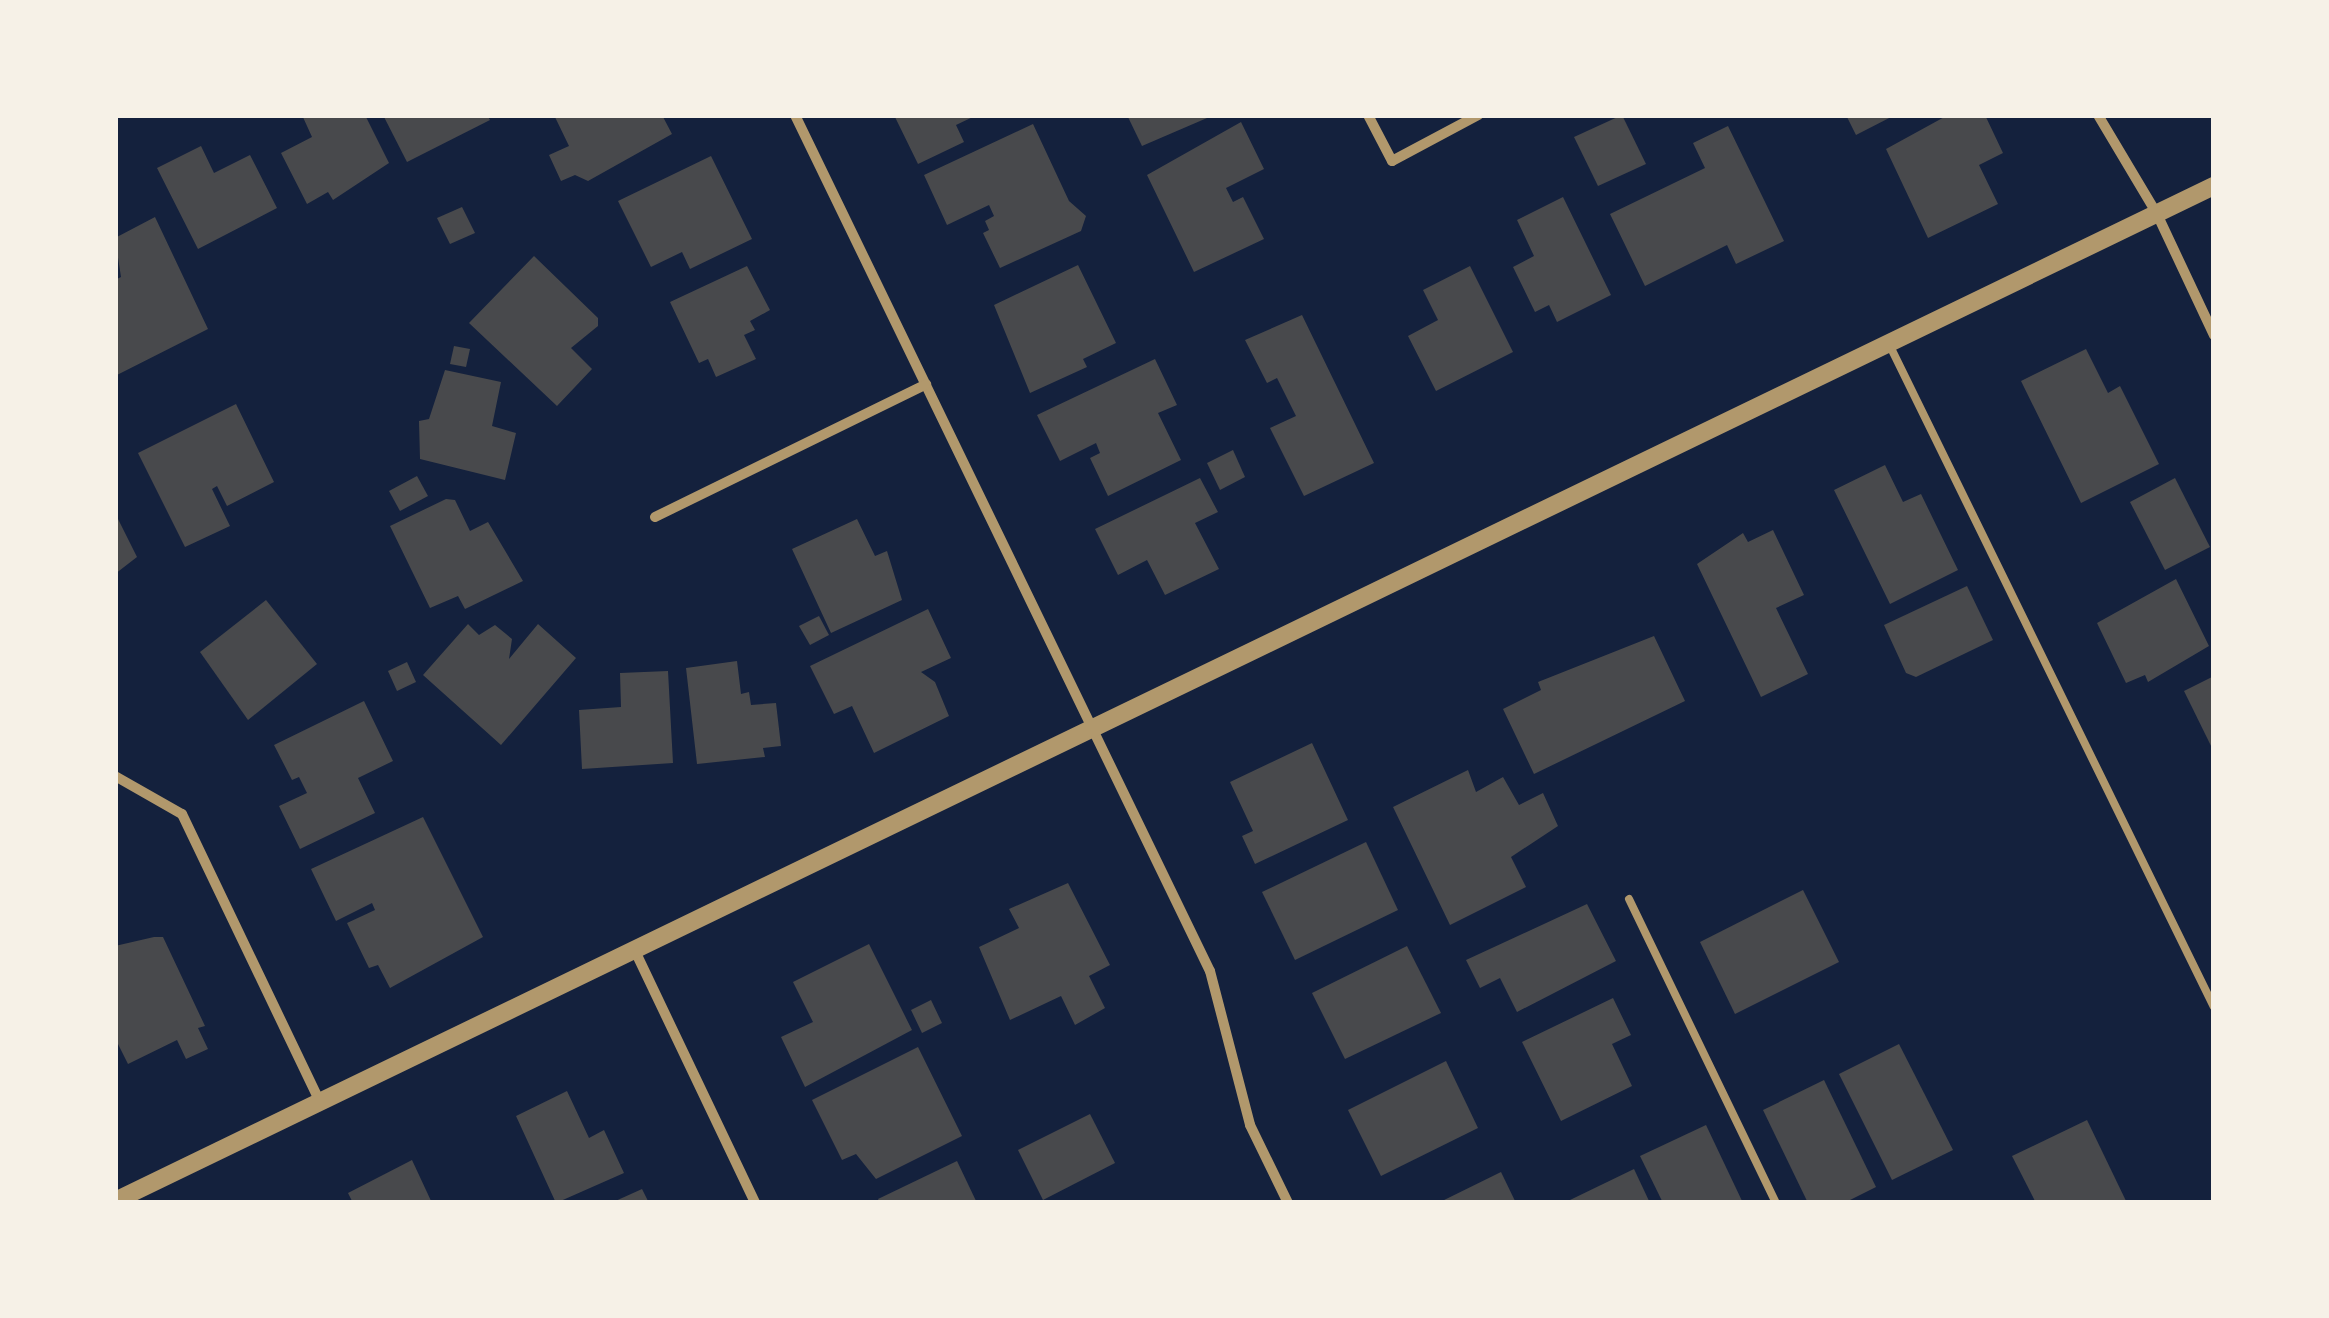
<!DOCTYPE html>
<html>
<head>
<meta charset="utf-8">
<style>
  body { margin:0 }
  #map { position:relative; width:2329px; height:1318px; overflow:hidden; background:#14213d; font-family:"Varela Round",sans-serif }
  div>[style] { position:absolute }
  .building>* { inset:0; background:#48494c }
  .service>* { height:8px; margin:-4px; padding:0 4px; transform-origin:4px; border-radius:4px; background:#b1986c }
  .minor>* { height:10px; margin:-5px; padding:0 5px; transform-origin:5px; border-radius:5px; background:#b1986c }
  .tertiary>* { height:18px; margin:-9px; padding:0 9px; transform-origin:9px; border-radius:9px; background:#b1986c }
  span { translate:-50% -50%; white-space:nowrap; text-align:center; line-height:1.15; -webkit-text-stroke:9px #f6f1e7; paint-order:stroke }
  .frame { position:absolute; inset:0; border:118px solid #f6f1e7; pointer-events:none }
</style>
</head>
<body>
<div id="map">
  <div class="building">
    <i style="clip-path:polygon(302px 115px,365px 115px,389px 163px,333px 200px,328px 192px,307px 204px,281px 153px,312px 137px)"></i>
    <i style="clip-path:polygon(383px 115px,487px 115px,490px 120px,407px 162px)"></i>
    <i style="clip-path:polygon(554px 115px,662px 115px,672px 134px,588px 181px,575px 175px,561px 181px,549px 155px,569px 146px)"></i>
    <i style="clip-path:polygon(894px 115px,977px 115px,956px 125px,964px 142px,918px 164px)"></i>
    <i style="clip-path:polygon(1127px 115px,1214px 115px,1142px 146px)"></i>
    <i style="clip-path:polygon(1622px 115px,1646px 164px,1598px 186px,1574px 137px)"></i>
    <i style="clip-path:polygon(1846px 115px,1895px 115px,1856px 135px)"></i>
    <i style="clip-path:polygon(1948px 115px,1985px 115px,2003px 153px,1979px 165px,1998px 204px,1928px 238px,1886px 149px)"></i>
    <i style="clip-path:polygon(1241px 122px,1264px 169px,1226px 188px,1233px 202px,1243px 197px,1264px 239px,1194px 272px,1147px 175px)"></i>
    <i style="clip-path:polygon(1033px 124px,1069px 201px,1086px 216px,1081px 231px,1000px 268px,983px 233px,989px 230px,985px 221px,994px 216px,989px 205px,947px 225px,924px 175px)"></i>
    <i style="clip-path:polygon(1728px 126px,1784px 241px,1736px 264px,1727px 245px,1645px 286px,1610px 214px,1705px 168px,1693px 143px)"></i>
    <i style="clip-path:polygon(201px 146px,214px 173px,250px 155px,277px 208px,198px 249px,157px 168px)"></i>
    <i style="clip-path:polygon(711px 156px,752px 239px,690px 269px,682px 252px,651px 267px,618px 201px)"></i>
    <i style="clip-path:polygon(1563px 197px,1611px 295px,1557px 322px,1549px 305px,1535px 312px,1513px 267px,1534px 256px,1517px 220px)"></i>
    <i style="clip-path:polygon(462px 207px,475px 233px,450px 244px,437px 218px)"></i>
    <i style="clip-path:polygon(155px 217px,208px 329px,115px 376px,115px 280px,121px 277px,115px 238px)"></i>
    <i style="clip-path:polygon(534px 256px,598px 318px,598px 326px,571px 348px,592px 369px,557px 406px,469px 323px)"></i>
    <i style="clip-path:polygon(1078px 265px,1116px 343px,1083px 359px,1087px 367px,1030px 393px,994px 305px)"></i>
    <i style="clip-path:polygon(747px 266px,770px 310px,750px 321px,755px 330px,744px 335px,756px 359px,716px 377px,708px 359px,699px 363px,670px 302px)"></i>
    <i style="clip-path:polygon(1470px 266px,1513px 352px,1436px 391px,1408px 336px,1438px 320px,1423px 290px)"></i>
    <i style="clip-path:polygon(1302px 315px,1374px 463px,1304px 496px,1270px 428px,1296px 416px,1277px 378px,1267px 383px,1245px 340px)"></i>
    <i style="clip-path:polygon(454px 346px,470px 349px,466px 367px,450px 364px)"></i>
    <i style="clip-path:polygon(2086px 349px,2108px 393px,2120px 386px,2159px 464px,2081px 503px,2021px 381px)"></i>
    <i style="clip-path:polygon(1155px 359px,1177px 405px,1158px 413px,1181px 460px,1108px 496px,1090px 458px,1100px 453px,1096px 443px,1060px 461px,1037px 415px)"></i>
    <i style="clip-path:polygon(445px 370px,501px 382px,492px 426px,516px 433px,505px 480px,420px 459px,419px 421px,429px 419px)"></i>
    <i style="clip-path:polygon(236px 404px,274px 482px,227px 506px,217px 486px,212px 489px,230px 526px,185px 547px,138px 453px)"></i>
    <i style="clip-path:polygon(1233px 450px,1245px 477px,1220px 490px,1207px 463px)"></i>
    <i style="clip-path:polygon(1885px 465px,1903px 502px,1921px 494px,1958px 570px,1890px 604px,1834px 490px)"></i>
    <i style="clip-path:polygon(417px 476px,428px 496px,400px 511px,389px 491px)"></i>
    <i style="clip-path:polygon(1200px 478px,1218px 512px,1195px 523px,1219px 569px,1165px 595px,1147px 560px,1118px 575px,1095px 529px)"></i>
    <i style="clip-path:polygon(2175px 478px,2210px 547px,2165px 570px,2130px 502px)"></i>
    <i style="clip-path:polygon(446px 499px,455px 500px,470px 531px,488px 522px,523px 581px,465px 609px,458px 596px,430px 608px,390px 526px)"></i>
    <i style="clip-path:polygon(115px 513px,137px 557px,115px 574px)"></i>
    <i style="clip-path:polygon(857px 519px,875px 556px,887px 551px,902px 600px,831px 633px,792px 549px)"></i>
    <i style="clip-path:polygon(1773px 530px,1804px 595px,1776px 608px,1808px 674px,1761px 697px,1697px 564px,1743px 533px,1748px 542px)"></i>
    <i style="clip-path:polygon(2176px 579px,2209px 646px,2148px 682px,2145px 675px,2126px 683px,2097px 623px)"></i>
    <i style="clip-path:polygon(1967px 586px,1993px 640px,1916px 677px,1906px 673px,1884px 625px)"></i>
    <i style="clip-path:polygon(266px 600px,317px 664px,248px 720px,200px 652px)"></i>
    <i style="clip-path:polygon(928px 609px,951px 658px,921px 672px,935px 682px,949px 716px,874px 753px,852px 706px,834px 714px,810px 666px)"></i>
    <i style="clip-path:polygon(819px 616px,829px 635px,810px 645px,799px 626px)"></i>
    <i style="clip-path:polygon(468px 624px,479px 635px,495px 625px,512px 639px,509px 659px,538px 624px,576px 658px,501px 745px,423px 675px)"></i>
    <i style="clip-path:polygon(1654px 636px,1685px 701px,1534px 774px,1503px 709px,1541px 690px,1538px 682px)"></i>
    <i style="clip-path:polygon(737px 661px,741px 694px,749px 692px,751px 705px,776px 703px,781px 746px,763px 748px,765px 757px,697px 764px,686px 668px)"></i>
    <i style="clip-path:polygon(407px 662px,416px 682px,397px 691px,388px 671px)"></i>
    <i style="clip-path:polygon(668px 671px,673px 763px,582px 769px,579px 710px,621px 707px,620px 673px)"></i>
    <i style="clip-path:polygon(2214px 676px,2214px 752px,2184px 691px)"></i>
    <i style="clip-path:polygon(364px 701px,393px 761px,358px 778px,375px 813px,300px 849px,279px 806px,307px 793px,299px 777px,292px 780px,274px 745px)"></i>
    <i style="clip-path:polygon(1312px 743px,1348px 820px,1255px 864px,1242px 836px,1253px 831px,1230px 782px)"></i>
    <i style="clip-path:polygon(1468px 770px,1476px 792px,1503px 777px,1519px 805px,1543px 793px,1558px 826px,1511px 857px,1526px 887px,1450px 925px,1393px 807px)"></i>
    <i style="clip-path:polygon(423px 817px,483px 937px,390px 988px,378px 965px,369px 968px,347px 923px,375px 910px,372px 903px,336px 921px,311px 869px)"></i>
    <i style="clip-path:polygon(1366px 842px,1398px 910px,1295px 960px,1262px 892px)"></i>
    <i style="clip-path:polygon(1068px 883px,1110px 965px,1089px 976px,1105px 1008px,1075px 1025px,1061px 996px,1010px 1020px,979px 947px,1019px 928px,1009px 909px)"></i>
    <i style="clip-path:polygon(1803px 890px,1839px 962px,1735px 1014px,1700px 942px)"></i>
    <i style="clip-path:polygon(1587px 904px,1616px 961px,1517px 1012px,1500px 978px,1480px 988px,1466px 960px)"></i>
    <i style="clip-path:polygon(154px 937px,163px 937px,205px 1026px,198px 1028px,208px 1049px,186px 1059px,177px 1040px,128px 1064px,115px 1038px,115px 946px)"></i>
    <i style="clip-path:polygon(869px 944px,912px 1030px,805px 1087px,781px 1037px,813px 1022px,793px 982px)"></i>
    <i style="clip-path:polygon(1407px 946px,1441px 1013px,1345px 1059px,1312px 993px)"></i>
    <i style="clip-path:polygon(1613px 998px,1631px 1035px,1612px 1044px,1632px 1086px,1561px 1121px,1522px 1042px)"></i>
    <i style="clip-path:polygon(931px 1000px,942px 1023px,922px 1033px,911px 1010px)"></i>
    <i style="clip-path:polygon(1899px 1044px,1953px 1150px,1892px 1180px,1839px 1074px)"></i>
    <i style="clip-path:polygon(918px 1047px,962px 1136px,876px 1179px,856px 1154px,842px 1160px,812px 1100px)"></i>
    <i style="clip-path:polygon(1446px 1061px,1478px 1128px,1381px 1176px,1348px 1110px)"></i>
    <i style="clip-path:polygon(1824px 1080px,1876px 1187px,1844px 1203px,1808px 1203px,1763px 1110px)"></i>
    <i style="clip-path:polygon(567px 1091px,589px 1138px,604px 1130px,624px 1173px,556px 1203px,516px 1116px)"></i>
    <i style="clip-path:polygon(1090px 1114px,1115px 1163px,1043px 1200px,1018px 1150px)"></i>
    <i style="clip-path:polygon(2087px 1120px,2127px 1203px,2036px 1203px,2012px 1156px)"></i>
    <i style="clip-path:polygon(1706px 1125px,1743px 1203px,1663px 1203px,1640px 1156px)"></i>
    <i style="clip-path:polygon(412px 1160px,432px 1203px,353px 1203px,348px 1193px)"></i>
    <i style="clip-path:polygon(957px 1161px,977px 1203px,880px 1203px,878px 1199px)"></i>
    <i style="clip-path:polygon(1634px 1169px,1650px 1203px,1572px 1203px,1570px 1200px)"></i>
    <i style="clip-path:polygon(1501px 1172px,1516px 1203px,1438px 1203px)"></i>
    <i style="clip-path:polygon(642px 1189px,649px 1203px,611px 1203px)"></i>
  </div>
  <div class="service">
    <i style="left:1889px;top:344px;width:738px;rotate:63.89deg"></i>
    <i style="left:1629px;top:899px;width:338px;rotate:64.2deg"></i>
  </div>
  <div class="minor">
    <i style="left:795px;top:115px;width:951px;rotate:64.14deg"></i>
    <i style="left:1210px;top:971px;width:159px;rotate:75.4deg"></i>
    <i style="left:1250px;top:1125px;width:87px;rotate:64deg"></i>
    <i style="left:1368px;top:115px;width:52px;rotate:62.4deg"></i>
    <i style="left:1392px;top:161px;width:98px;rotate:-28.1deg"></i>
    <i style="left:2098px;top:115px;width:115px;rotate:59.2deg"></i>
    <i style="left:2157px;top:214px;width:134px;rotate:64.8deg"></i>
    <i style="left:655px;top:517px;width:302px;rotate:-26.1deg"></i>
    <i style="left:115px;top:776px;width:77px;rotate:29.6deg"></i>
    <i style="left:182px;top:814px;width:319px;rotate:64.4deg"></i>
    <i style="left:636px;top:953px;width:277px;rotate:64.5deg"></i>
  </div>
  <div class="tertiary">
    <i style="left:115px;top:1201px;width:2332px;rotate:-25.81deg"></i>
  </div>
  <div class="frame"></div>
</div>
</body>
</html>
